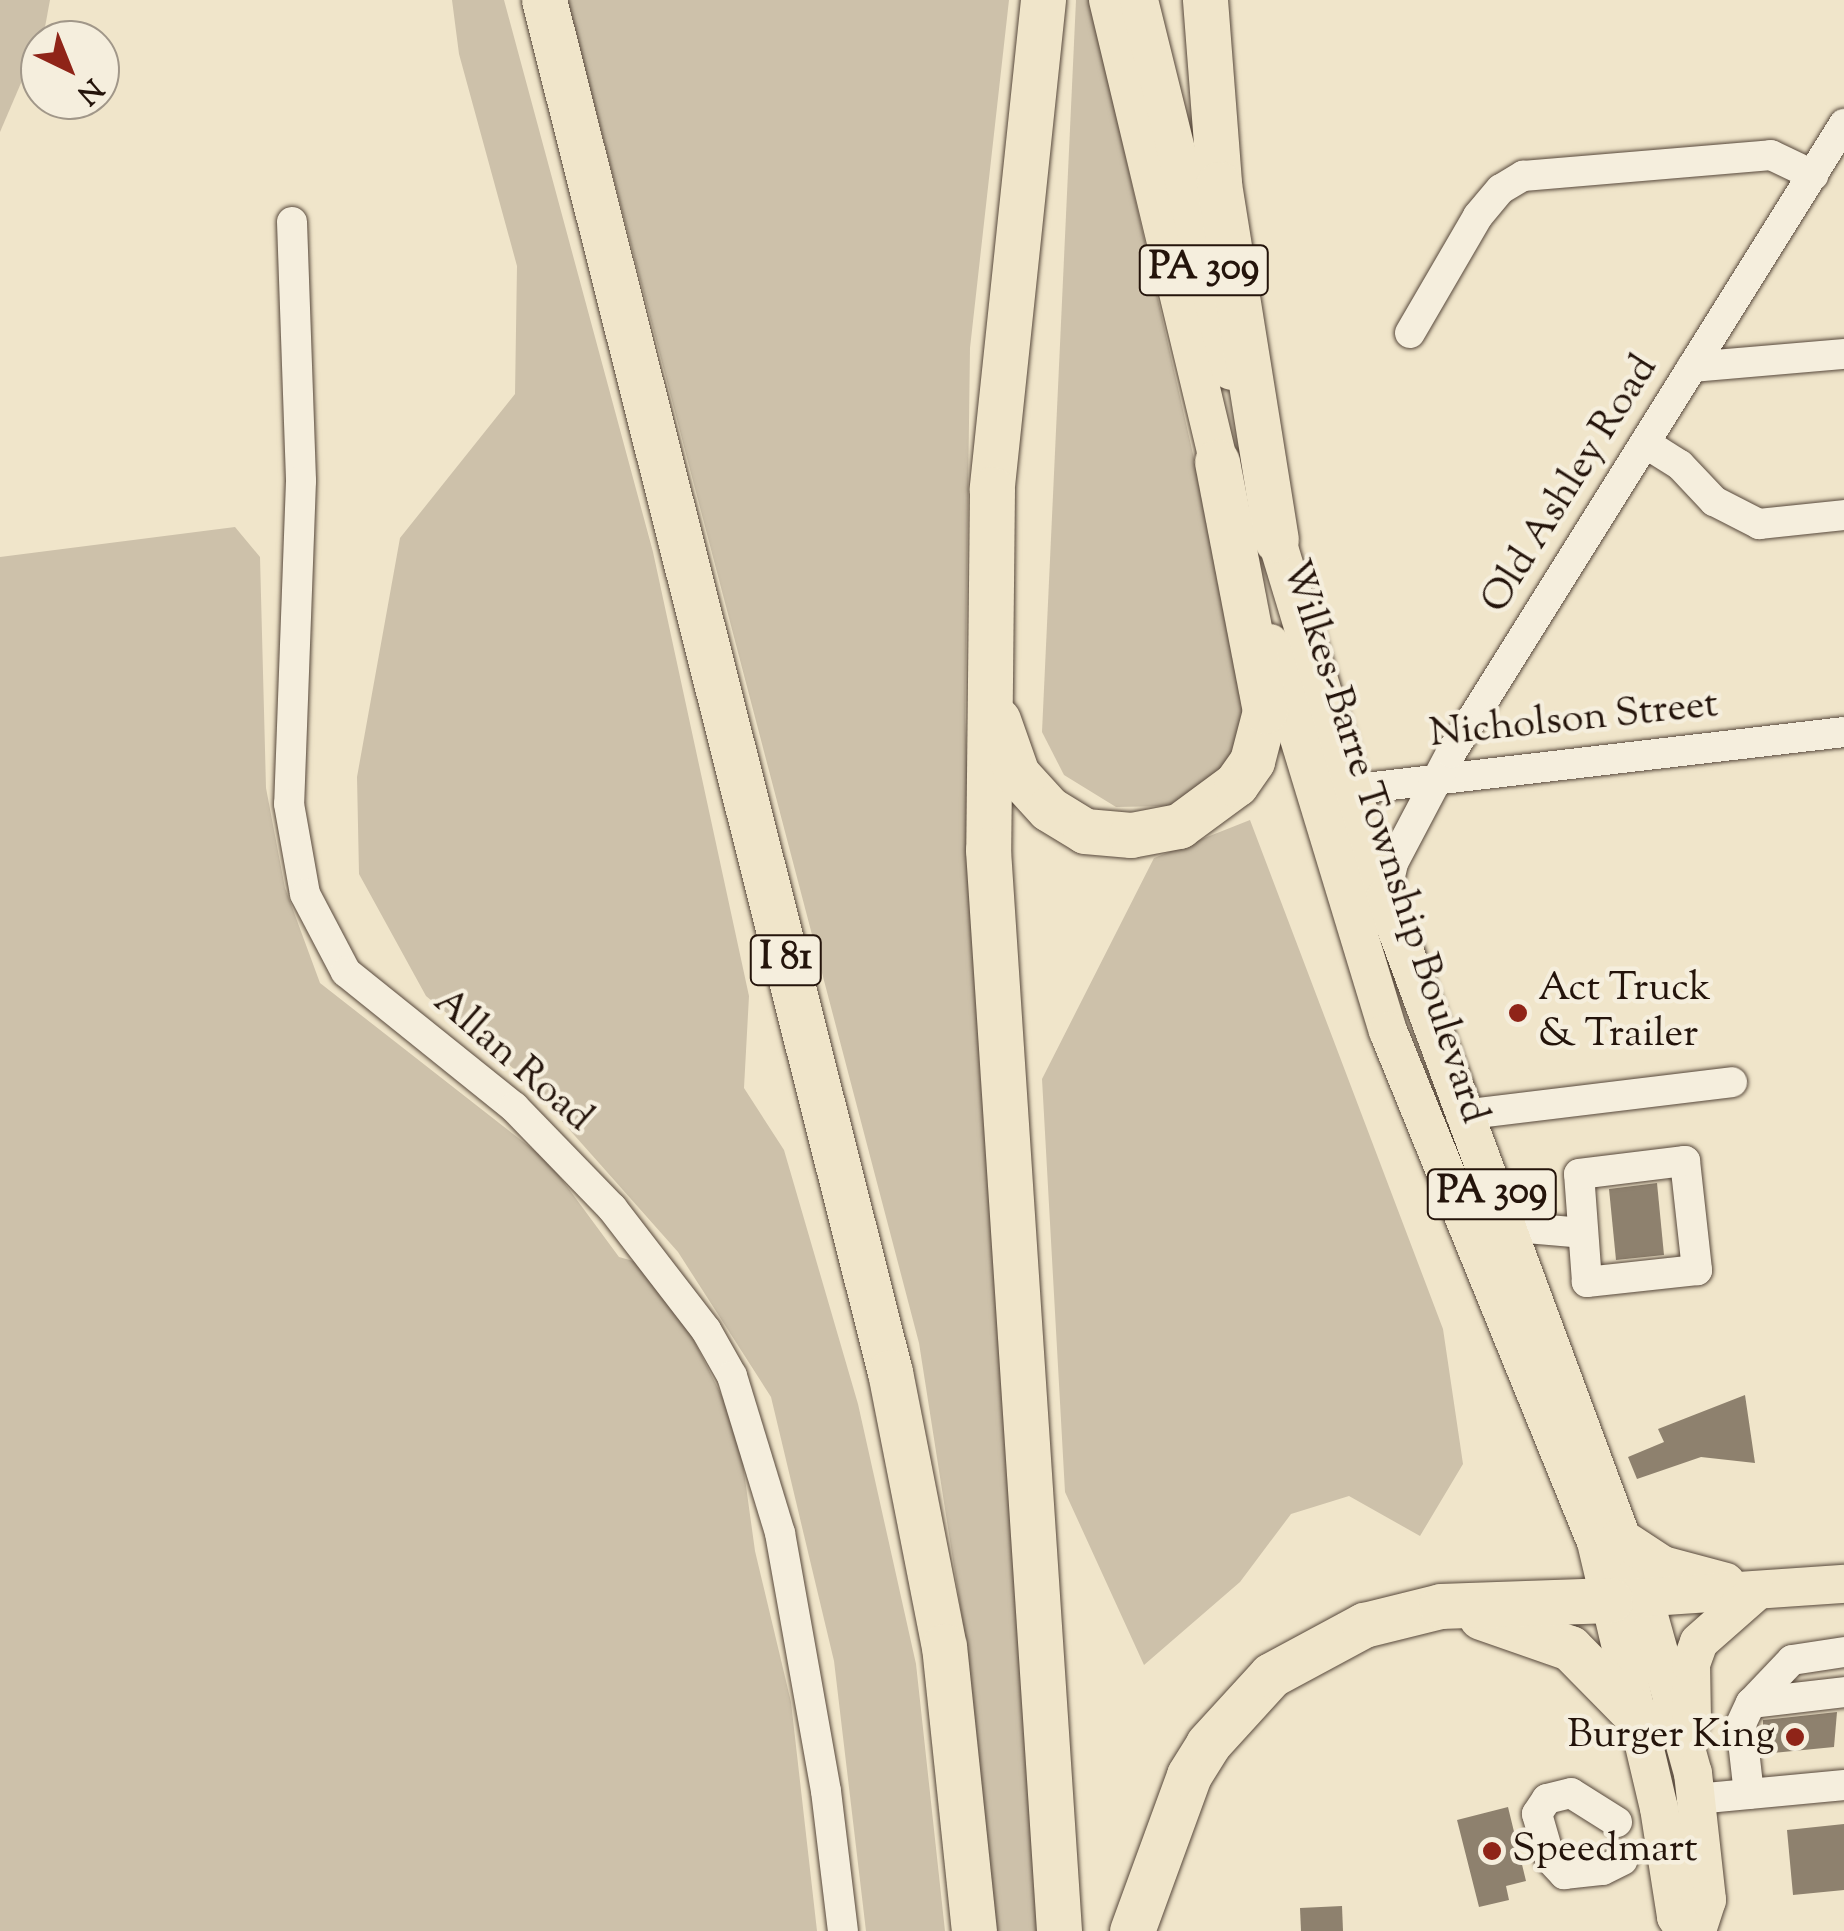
<!DOCTYPE html>
<html>
<head>
<meta charset="utf-8">
<style>
  body { margin:0 }
  #map { position:relative; width:1844px; height:1931px; overflow:hidden; background:#f0e5ca; font-family:"Sorts Mill Goudy",serif }
  div>[style] { position:absolute }
  .green>* { inset:0; background:#cdc1aa }
  .building>* { inset:0; background:#8e816e }
  .roads { filter:drop-shadow(0 0 2px #57483b) drop-shadow(0 0 2px #57483b) }
  .minor>* { height:30px; margin:-15px; padding:0 15px; transform-origin:15px; border-radius:15px; background:#f5eedd }
  .major>* { height:38px; margin:-19px; padding:0 19px; transform-origin:19px; border-radius:19px; background:#f0e5ca }
  .highway>* { height:45px; margin:-22.5px; padding:0 22.5px; transform-origin:22.5px; border-radius:22.5px; background:#f0e5ca }
  .dots>* { width:28px; height:28px; translate:-50% -50%; box-sizing:border-box; border:5px solid #f5eedd; border-radius:50% }
  span { translate:-50% -50%; white-space:nowrap; text-align:center; line-height:1.15; -webkit-text-stroke:9px #f5eedd; paint-order:stroke }
  .shield-label span { padding:2px 8px; background:#f5eedd; border:2px solid; border-radius:8px; -webkit-text-stroke-width:0 }
  .shield-label { font-size:38px; color:#24140b; font-weight:700 }
  .street-label { font-size:40px; color:#24140b }
  .poi-label { font-size:40px; color:#24140b }
  .left { translate:0 -50%; text-align:left }
  .right { translate:-100% -50%; text-align:right }
  .north { position:absolute; left:20px; top:20px; width:100px; height:100px; box-sizing:border-box; background:#f5eedd; border:2px solid #a19789; border-radius:50%; rotate:137deg; font-size:28px; font-weight:700; line-height:40px; text-align:center; color:#24140b }
  .north::after { content:''; display:block; margin:auto; width:35px; height:45px; background:#8f2418; clip-path:polygon(50% 0,100% 100%,50% 72%,0 100%) }
</style>
</head>
<body>
<div id="map">
  <div class="green">
    <i style="clip-path:polygon(0 0,50px 0,45px 27px,0 132px)"></i>
    <i style="clip-path:polygon(452px 0,504px 0,653px 552px,749px 996px,744px 1088px,784px 1150px,858px 1404px,916px 1664px,945px 1931px,866px 1931px,834px 1661px,771px 1397px,678px 1252px,520px 1074px,426px 996px,359px 874px,357px 777px,400px 538px,515px 394px,517px 266px,459px 54px)"></i>
    <i style="clip-path:polygon(567px 0,1009px 0,970px 348px,965px 717px,980px 1074px,1019px 1485px,1046px 1931px,991px 1931px,969px 1662px,919px 1343px)"></i>
    <i style="clip-path:polygon(1076px 0,1090px 0,1247px 692px,1244px 745px,1218px 784px,1169px 806px,1116px 807px,1064px 775px,1042px 732px)"></i>
    <i style="clip-path:polygon(235px 527px,260px 557px,266px 788px,285px 888px,320px 983px,549px 1162px,619px 1257px,637px 1262px,673px 1299px,738px 1428px,755px 1551px,791px 1702px,817px 1931px,0 1931px,0 557px)"></i>
    <i style="clip-path:polygon(1250px 820px,1443px 1329px,1463px 1464px,1420px 1536px,1349px 1496px,1291px 1514px,1240px 1582px,1144px 1665px,1065px 1492px,1042px 1079px,1154px 858px)"></i>
  </div>
  <div class="building">
    <i style="clip-path:polygon(1657px 1183px,1664px 1255px,1616px 1260px,1609px 1189px)"></i>
    <i style="clip-path:polygon(1745px 1395px,1755px 1463px,1701px 1457px,1637px 1479px,1628px 1457px,1664px 1442px,1658px 1429px)"></i>
    <i style="clip-path:polygon(1837px 1712px,1834px 1747px,1763px 1754px,1763px 1720px)"></i>
    <i style="clip-path:polygon(1508px 1807px,1526px 1881px,1506px 1886px,1509px 1900px,1479px 1907px,1457px 1820px)"></i>
    <i style="clip-path:polygon(1844px 1824px,1844px 1890px,1793px 1895px,1787px 1830px)"></i>
    <i style="clip-path:polygon(1342px 1906px,1343px 1931px,1301px 1931px,1300px 1908px)"></i>
  </div>
  <div class="roads">
    <div class="minor">
      <i style="left:292px;top:222px;width:259px;rotate:88deg"></i>
      <i style="left:301px;top:481px;width:323px;rotate:92.1deg"></i>
      <i style="left:289px;top:804px;width:91px;rotate:79.9deg"></i>
      <i style="left:305px;top:894px;width:88px;rotate:62.3deg"></i>
      <i style="left:346px;top:972px;width:216px;rotate:38.8deg"></i>
      <i style="left:514px;top:1107px;width:141px;rotate:45.9deg"></i>
      <i style="left:612px;top:1208px;width:154px;rotate:52.4deg"></i>
      <i style="left:706px;top:1330px;width:53px;rotate:60.5deg"></i>
      <i style="left:732px;top:1376px;width:164px;rotate:73deg"></i>
      <i style="left:780px;top:1533px;width:262px;rotate:79.9deg"></i>
      <i style="left:826px;top:1791px;width:141px;rotate:83.1deg"></i>
      <i style="left:1410px;top:333px;width:135px;rotate:-59.8deg"></i>
      <i style="left:1478px;top:216px;width:35px;rotate:-50deg"></i>
      <i style="left:1501px;top:189px;width:26px;rotate:-31deg"></i>
      <i style="left:1523px;top:176px;width:249px;rotate:-4.8deg"></i>
      <i style="left:1771px;top:155px;width:47px;rotate:25.5deg"></i>
      <i style="left:1692px;top:367px;width:153px;rotate:-4.9deg"></i>
      <i style="left:1645px;top:443px;width:41px;rotate:32.2deg"></i>
      <i style="left:1680px;top:465px;width:50px;rotate:46.6deg"></i>
      <i style="left:1714px;top:501px;width:51px;rotate:27.1deg"></i>
      <i style="left:1759px;top:524px;width:85px;rotate:-6deg"></i>
      <i style="left:1331px;top:792px;width:516px;rotate:-6.67deg"></i>
      <i style="left:1385px;top:898px;width:36px;rotate:-77deg"></i>
      <i style="left:1393px;top:863px;width:124px;rotate:-62.2deg"></i>
      <i style="left:1451px;top:753px;width:742px;rotate:-58deg"></i>
      <i style="left:1461px;top:1115px;width:273px;rotate:-6.9deg"></i>
      <i style="left:1685px;top:1161px;width:110px;rotate:83.7deg"></i>
      <i style="left:1697px;top:1270px;width:111px;rotate:173.8deg"></i>
      <i style="left:1587px;top:1282px;width:108px;rotate:-94.2deg"></i>
      <i style="left:1579px;top:1174px;width:107px;rotate:-7deg"></i>
      <i style="left:1504px;top:1226px;width:78px;rotate:5.1deg"></i>
      <i style="left:1751px;top:1703px;width:94px;rotate:-6.7deg"></i>
      <i style="left:1749px;top:1794px;width:70px;rotate:-96.5deg"></i>
      <i style="left:1741px;top:1724px;width:23px;rotate:-65deg"></i>
      <i style="left:1751px;top:1703px;width:59px;rotate:-46.4deg"></i>
      <i style="left:1792px;top:1660px;width:53px;rotate:-8.7deg"></i>
      <i style="left:1696px;top:1799px;width:149px;rotate:-5.4deg"></i>
      <i style="left:1617px;top:1822px;width:54px;rotate:-147.8deg"></i>
      <i style="left:1571px;top:1793px;width:25px;rotate:166deg"></i>
      <i style="left:1547px;top:1799px;width:18px;rotate:124deg"></i>
      <i style="left:1537px;top:1814px;width:47px;rotate:73.9deg"></i>
      <i style="left:1550px;top:1859px;width:21px;rotate:47deg"></i>
      <i style="left:1564px;top:1874px;width:39px;rotate:-6deg"></i>
      <i style="left:1603px;top:1870px;width:22px;rotate:-27deg"></i>
    </div>
    <div class="major">
      <i style="left:1108px;top:0;width:503px;rotate:76.54deg"></i>
      <i style="left:1139px;top:0;width:382px;rotate:76.1deg"></i>
      <i style="left:1268px;top:511px;width:404px;rotate:73.2deg"></i>
      <i style="left:1385px;top:898px;width:746px;rotate:69.7deg"></i>
      <i style="left:1644px;top:1598px;width:182px;rotate:74.4deg"></i>
      <i style="left:1693px;top:1773px;width:128px;rotate:83.7deg"></i>
      <i style="left:1707px;top:1900px;width:33px;rotate:108deg"></i>
      <i style="left:1270px;top:643px;width:406px;rotate:73.1deg"></i>
      <i style="left:1388px;top:1031px;width:552px;rotate:67.85deg"></i>
      <i style="left:1596px;top:1542px;width:273px;rotate:76.7deg"></i>
      <i style="left:1659px;top:1808px;width:110px;rotate:81.1deg"></i>
      <i style="left:1676px;top:1917px;width:17px;rotate:57deg"></i>
      <i style="left:1620px;top:1537px;width:51px;rotate:33.1deg"></i>
      <i style="left:1663px;top:1565px;width:65px;rotate:15.1deg"></i>
      <i style="left:1622px;top:1599px;width:223px;rotate:-3.9deg"></i>
      <i style="left:1692px;top:1720px;width:56px;rotate:-91deg"></i>
      <i style="left:1691px;top:1664px;width:23px;rotate:-70deg"></i>
      <i style="left:1699px;top:1642px;width:76px;rotate:-41.3deg"></i>
    </div>
    <div class="highway">
      <i style="left:544px;top:0;width:1415px;rotate:75.85deg"></i>
      <i style="left:890px;top:1372px;width:279px;rotate:78.9deg"></i>
      <i style="left:944px;top:1646px;width:287px;rotate:84deg"></i>
      <i style="left:1043px;top:0;width:492px;rotate:96deg"></i>
      <i style="left:992px;top:489px;width:361px;rotate:90.6deg"></i>
      <i style="left:988px;top:850px;width:1083px;rotate:86.24deg"></i>
      <i style="left:1205px;top:0;width:185px;rotate:85.6deg"></i>
      <i style="left:1219px;top:184px;width:360px;rotate:80.9deg"></i>
      <i style="left:998px;top:720px;width:57px;rotate:70.6deg"></i>
      <i style="left:1017px;top:774px;width:47px;rotate:47.6deg"></i>
      <i style="left:1049px;top:809px;width:42px;rotate:31.4deg"></i>
      <i style="left:1085px;top:831px;width:46px;rotate:5deg"></i>
      <i style="left:1131px;top:835px;width:49px;rotate:-10.6deg"></i>
      <i style="left:1179px;top:826px;width:71px;rotate:-36.4deg"></i>
      <i style="left:1236px;top:784px;width:28px;rotate:-55deg"></i>
      <i style="left:1252px;top:761px;width:52px;rotate:-75.4deg"></i>
      <i style="left:1265px;top:711px;width:254px;rotate:-100.9deg"></i>
      <i style="left:1481px;top:1617px;width:94px;rotate:19.2deg"></i>
      <i style="left:1570px;top:1648px;width:100px;rotate:45.4deg"></i>
      <i style="left:1132px;top:1931px;width:166px;rotate:-69.9deg"></i>
      <i style="left:1189px;top:1775px;width:36px;rotate:-58deg"></i>
      <i style="left:1208px;top:1744px;width:93px;rotate:-47.6deg"></i>
      <i style="left:1271px;top:1675px;width:106px;rotate:-28.3deg"></i>
      <i style="left:1364px;top:1625px;width:79px;rotate:-13.9deg"></i>
      <i style="left:1441px;top:1606px;width:169px;rotate:-2deg"></i>
    </div>
  </div>
  <div class="dots">
    <i style="left:1518px;top:1013px;background:#8f2418"></i>
    <i style="left:1795px;top:1737px;background:#8f2418"></i>
    <i style="left:1492px;top:1851px;background:#8f2418"></i>
  </div>
  <div class="shield-label">
    <span style="left:1204px;top:270px">PA 309</span>
    <span style="left:786px;top:960px">I 81</span>
    <span style="left:1492px;top:1194px">PA 309</span>
  </div>
  <div class="street-label">
    <span style="left:1571px;top:485px;rotate:-58deg">Old Ashley Road</span>
    <span style="left:1574px;top:721px;rotate:-6deg">Nicholson Street</span>
    <span style="left:1383px;top:842px;rotate:72deg">Wilkes-Barre Township Boulevard</span>
    <span style="left:512px;top:1061px;rotate:41deg">Allan Road</span>
  </div>
  <div class="poi-label">
    <span class="left" style="left:1538px;top:1013px">Act Truck<br>&amp; Trailer</span>
    <span class="right" style="left:1775px;top:1737px">Burger King</span>
    <span class="left" style="left:1512px;top:1851px">Speedmart</span>
  </div>
  <div class="north">N</div>
</div>
</body>
</html>
